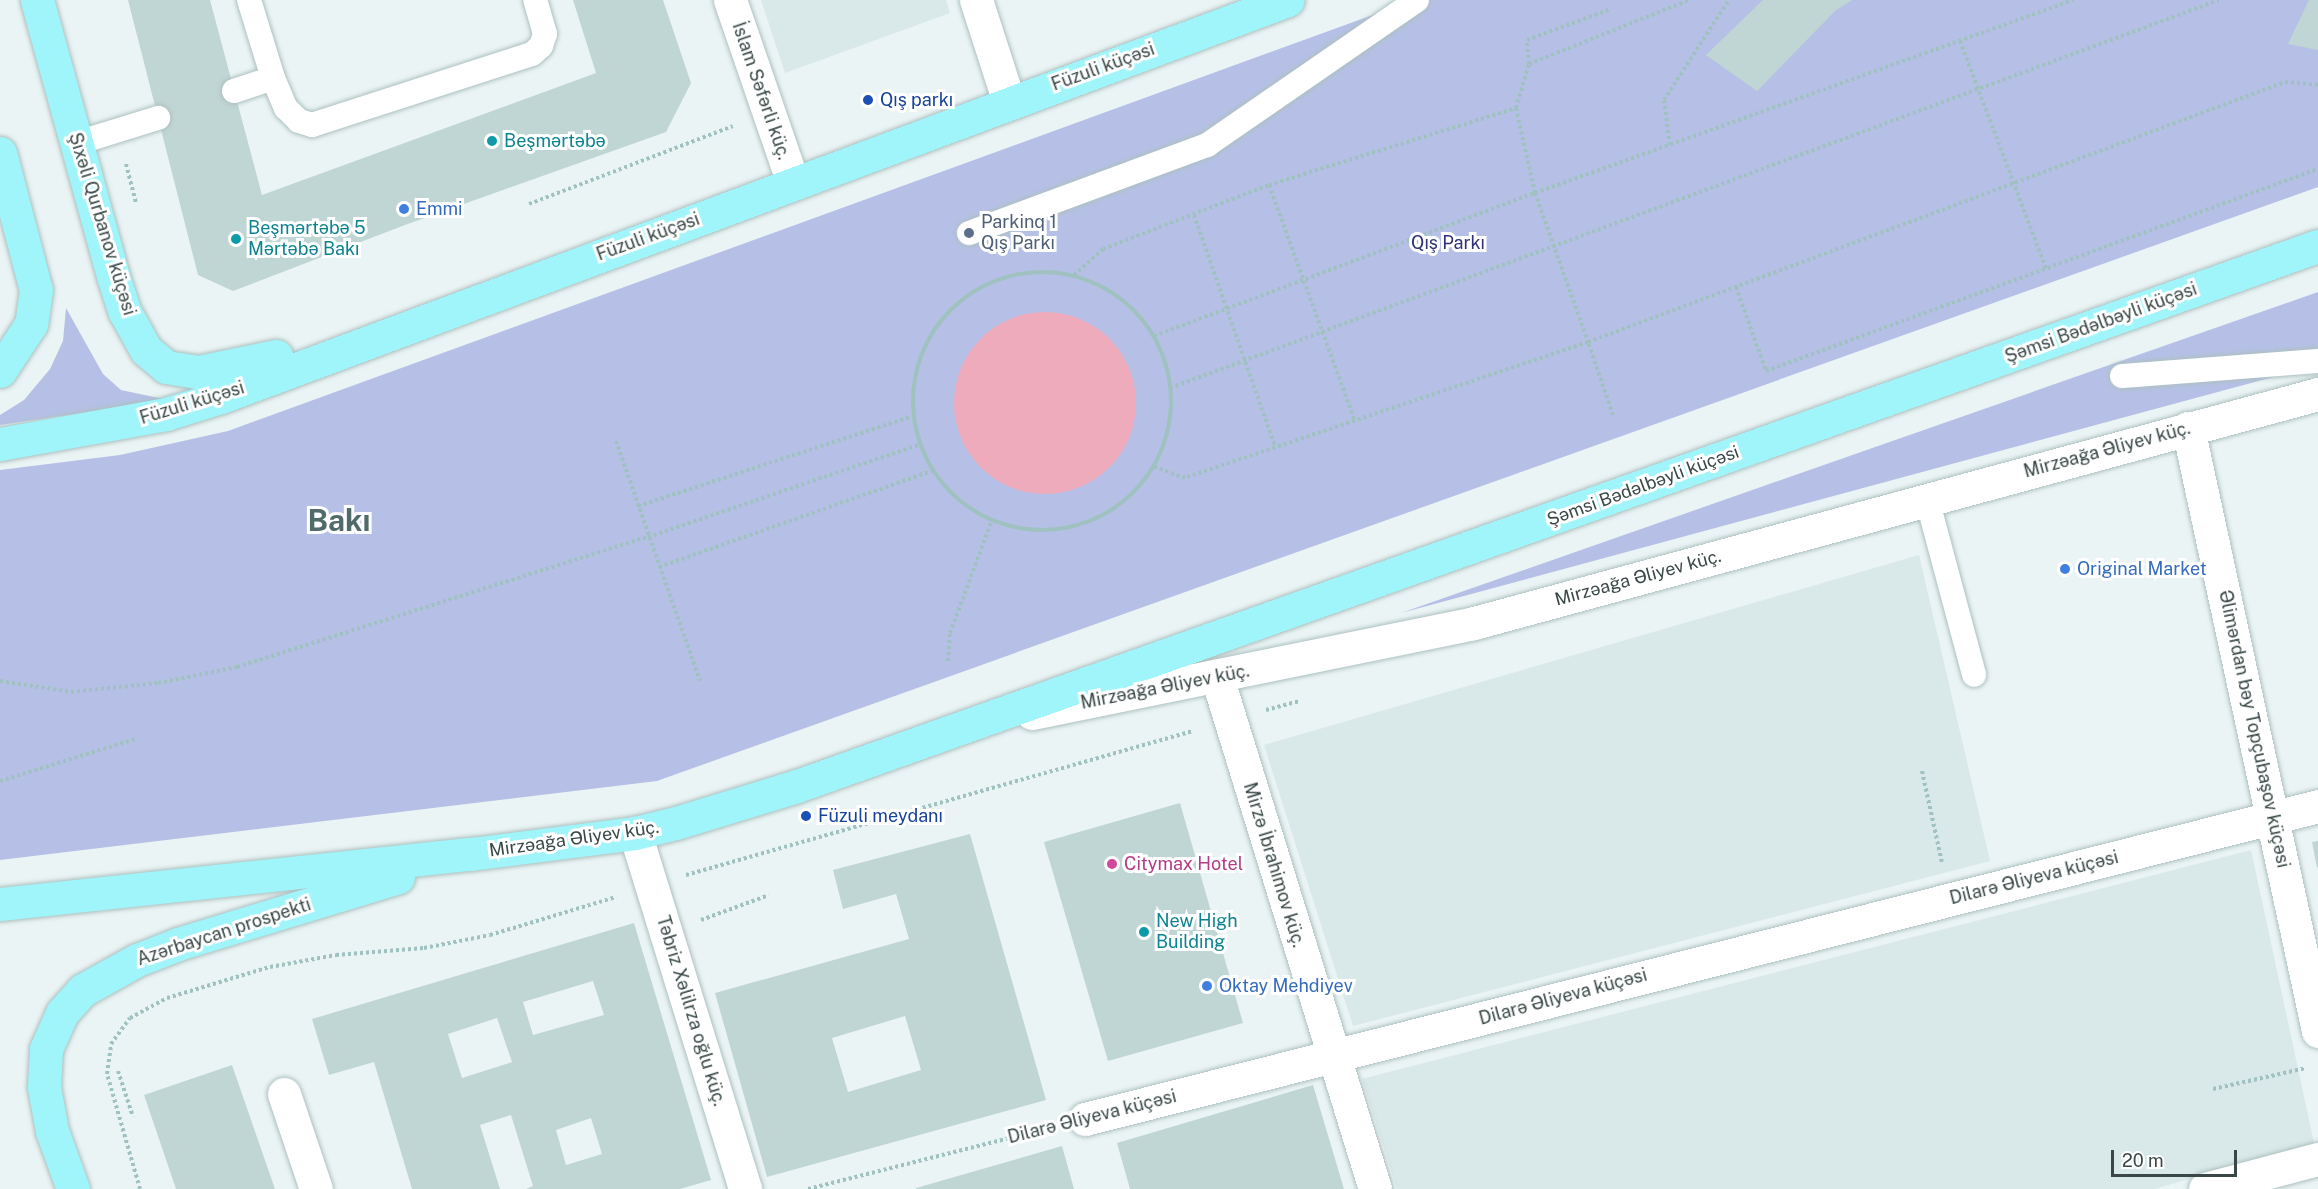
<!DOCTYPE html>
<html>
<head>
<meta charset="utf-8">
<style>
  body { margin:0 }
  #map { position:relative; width:2318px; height:1189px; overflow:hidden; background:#ebf4f4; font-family:"Public Sans",sans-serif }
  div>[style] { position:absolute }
  .residential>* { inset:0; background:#d9e8e8 }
  .green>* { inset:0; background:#b6c0e6 }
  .water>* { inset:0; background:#eeabbc }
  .round { border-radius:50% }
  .building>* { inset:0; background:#c0d6d4 }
  .path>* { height:4px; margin-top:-2px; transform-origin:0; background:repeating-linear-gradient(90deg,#9fc1c0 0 3px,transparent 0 6px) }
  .path>.ring { margin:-2px; padding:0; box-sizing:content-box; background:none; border:4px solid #9fc1c0; border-radius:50% }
  .roads { filter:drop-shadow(0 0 2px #adc0c0) drop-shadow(0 0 2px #adc0c0) }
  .service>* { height:24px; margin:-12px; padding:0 12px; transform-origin:12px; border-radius:12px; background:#fff }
  .minor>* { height:33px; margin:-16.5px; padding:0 16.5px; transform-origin:16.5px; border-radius:16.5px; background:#fff }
  .tertiary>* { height:33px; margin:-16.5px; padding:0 16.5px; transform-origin:16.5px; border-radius:16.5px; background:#fff }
  .primary>* { height:33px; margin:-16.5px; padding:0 16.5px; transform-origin:16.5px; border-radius:16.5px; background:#9ff5f9 }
  .dots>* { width:16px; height:16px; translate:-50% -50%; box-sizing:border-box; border:3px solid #fff; border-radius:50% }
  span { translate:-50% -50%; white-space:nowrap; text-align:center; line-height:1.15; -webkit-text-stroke:6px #fff; paint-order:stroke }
  .street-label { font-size:18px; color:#394847 }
  .transit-label { font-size:18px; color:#164399 }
  .left { translate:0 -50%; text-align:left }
  .culture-label { font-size:18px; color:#0d838f }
  .shop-label { font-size:18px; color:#366cbe }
  .service-label { font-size:18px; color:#4e5e75 }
  .park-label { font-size:18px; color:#2e3178 }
  .hotel-label { font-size:18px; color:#b23c85 }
  .town-label { font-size:30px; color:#506b69; font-weight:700 }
  .scale { position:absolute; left:2111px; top:1150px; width:126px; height:27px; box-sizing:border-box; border:3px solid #394847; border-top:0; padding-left:8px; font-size:18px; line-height:21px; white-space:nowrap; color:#394847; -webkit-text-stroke:4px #fff; paint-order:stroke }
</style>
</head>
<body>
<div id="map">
  <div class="residential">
    <i style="clip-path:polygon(761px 0,946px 0,950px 13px,785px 73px)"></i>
    <i style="clip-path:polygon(1919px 555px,1990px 861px,1353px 1026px,1264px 745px)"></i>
    <i style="clip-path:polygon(2251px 850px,2314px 1143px,2154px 1189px,1397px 1189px,1362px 1079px)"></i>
  </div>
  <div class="green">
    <i style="clip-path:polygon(1414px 0,2318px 0,2318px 187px,657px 781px,0 860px,0 470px,120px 455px,228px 431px)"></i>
    <i style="clip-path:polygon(2318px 292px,2318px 365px,1401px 613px)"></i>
    <i style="clip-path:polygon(66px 308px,103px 374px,121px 390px,168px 400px,0 425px,0 415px,24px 400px,50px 369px,63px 341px)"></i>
  </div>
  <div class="water">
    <i class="round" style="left:954px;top:312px;width:182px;height:182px"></i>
  </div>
  <div class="building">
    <i style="clip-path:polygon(128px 0,210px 0,262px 195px,596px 73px,573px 0,663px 0,691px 83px,666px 132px,405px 225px,233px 291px,198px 275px)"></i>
    <i style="clip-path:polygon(1763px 0,1852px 0,1835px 11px,1757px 91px,1706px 55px)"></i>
    <i style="clip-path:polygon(2309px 0,2318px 0,2318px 50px,2288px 44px)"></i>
    <i style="clip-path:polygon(1180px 803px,1243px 1023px,1108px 1061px,1044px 842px)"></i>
    <i style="clip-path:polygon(evenodd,970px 834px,1046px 1100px,767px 1177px,715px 993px,909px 939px,896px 894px,843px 909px,833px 870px,970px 834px,905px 1016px,921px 1070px,848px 1092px,832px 1038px,905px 1016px)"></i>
    <i style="clip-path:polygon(2318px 841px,2318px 867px,2317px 868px,2312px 842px)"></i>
    <i style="clip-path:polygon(evenodd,634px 923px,711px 1180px,680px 1189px,526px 1189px,533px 1186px,511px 1115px,480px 1125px,500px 1189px,412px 1189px,374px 1062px,329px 1075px,312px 1019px,634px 923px,593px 981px,604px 1015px,533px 1035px,523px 1002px,593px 981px,634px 923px,497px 1018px,512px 1062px,462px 1078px,448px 1034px,497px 1018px,634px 923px,591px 1118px,602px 1154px,566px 1165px,556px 1130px,591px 1118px)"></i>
    <i style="clip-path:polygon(232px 1065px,275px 1189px,176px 1189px,144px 1095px)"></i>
    <i style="clip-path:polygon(1313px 1085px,1344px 1189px,1130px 1189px,1117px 1143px)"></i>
    <i style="clip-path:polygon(1062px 1146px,1074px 1189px,916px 1189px,916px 1188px)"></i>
  </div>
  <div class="path">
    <i style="left:1960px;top:41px;width:243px;rotate:69.3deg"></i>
    <i style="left:1529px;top:64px;width:24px;rotate:-95deg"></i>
    <i style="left:1527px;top:40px;width:90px;rotate:-20.3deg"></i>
    <i style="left:1516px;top:108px;width:46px;rotate:-73.5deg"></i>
    <i style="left:1529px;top:64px;width:172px;rotate:-21.8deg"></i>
    <i style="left:1670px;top:145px;width:45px;rotate:-97.6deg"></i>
    <i style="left:1664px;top:100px;width:119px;rotate:-57deg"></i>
    <i style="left:126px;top:164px;width:40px;rotate:75.6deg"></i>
    <i style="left:1269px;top:185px;width:249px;rotate:70deg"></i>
    <i style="left:529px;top:204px;width:218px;rotate:-20.9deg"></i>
    <i style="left:1194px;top:215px;width:245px;rotate:70.7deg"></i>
    <i class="ring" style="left:913px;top:272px;width:254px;height:254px"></i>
    <i style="left:1074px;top:275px;width:39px;rotate:-42deg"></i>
    <i style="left:1103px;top:249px;width:178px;rotate:-21.1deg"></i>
    <i style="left:1269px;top:185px;width:259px;rotate:-17.3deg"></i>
    <i style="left:1516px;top:108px;width:87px;rotate:77.4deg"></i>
    <i style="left:1535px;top:193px;width:158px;rotate:70.4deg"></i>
    <i style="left:1588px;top:342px;width:425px;rotate:161.4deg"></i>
    <i style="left:1185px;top:478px;width:33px;rotate:-160deg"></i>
    <i style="left:1736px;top:287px;width:89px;rotate:70.3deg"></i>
    <i style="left:1766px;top:371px;width:588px;rotate:-20.1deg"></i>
    <i style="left:1154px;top:336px;width:407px;rotate:-20.6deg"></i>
    <i style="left:1535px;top:193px;width:572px;rotate:-19.73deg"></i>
    <i style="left:1170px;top:388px;width:1118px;rotate:-20.3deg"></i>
    <i style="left:1613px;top:415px;width:77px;rotate:-108.9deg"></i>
    <i style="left:1588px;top:342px;width:744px;rotate:-20.46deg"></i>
    <i style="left:2285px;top:82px;width:33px;rotate:5deg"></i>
    <i style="left:616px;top:441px;width:254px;rotate:70.7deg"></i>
    <i style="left:638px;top:506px;width:287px;rotate:-18.1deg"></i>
    <i style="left:659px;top:567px;width:289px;rotate:-19.4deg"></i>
    <i style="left:948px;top:661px;width:28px;rotate:-86deg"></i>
    <i style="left:950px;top:633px;width:121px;rotate:-69.6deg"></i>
    <i style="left:0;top:681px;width:72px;rotate:8.8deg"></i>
    <i style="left:71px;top:692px;width:87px;rotate:-5.9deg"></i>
    <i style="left:158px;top:683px;width:81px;rotate:-11.4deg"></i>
    <i style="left:237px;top:667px;width:431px;rotate:-17.6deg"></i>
    <i style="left:648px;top:537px;width:286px;rotate:-18.8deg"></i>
    <i style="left:1266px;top:710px;width:34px;rotate:-15deg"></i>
    <i style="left:1922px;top:771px;width:94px;rotate:77.7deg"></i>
    <i style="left:0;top:781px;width:142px;rotate:-17.2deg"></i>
    <i style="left:686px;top:875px;width:527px;rotate:-15.86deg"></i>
    <i style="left:701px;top:920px;width:72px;rotate:-20.2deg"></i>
    <i style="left:118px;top:1071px;width:48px;rotate:71.9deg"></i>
    <i style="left:2213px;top:1089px;width:95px;rotate:-12.7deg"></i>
    <i style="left:140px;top:1189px;width:120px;rotate:-106deg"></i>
    <i style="left:107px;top:1074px;width:30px;rotate:-82deg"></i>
    <i style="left:111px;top:1044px;width:32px;rotate:-54deg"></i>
    <i style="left:130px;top:1018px;width:42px;rotate:-28.4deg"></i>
    <i style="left:167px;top:998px;width:108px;rotate:-16.8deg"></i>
    <i style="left:270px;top:967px;width:67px;rotate:-10.3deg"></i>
    <i style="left:336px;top:955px;width:88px;rotate:-4.5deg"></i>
    <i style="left:424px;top:948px;width:67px;rotate:-11.1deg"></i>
    <i style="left:490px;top:935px;width:132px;rotate:-16.8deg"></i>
    <i style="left:808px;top:1189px;width:249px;rotate:-14.2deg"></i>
  </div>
  <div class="roads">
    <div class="service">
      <i style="left:249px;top:0;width:82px;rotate:72.9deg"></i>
      <i style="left:273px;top:78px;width:33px;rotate:67deg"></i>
      <i style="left:286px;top:108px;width:18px;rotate:45deg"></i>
      <i style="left:299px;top:121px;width:14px;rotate:17deg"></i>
      <i style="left:312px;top:125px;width:231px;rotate:-17.9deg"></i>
      <i style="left:532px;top:54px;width:12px;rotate:-42deg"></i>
      <i style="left:541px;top:46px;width:13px;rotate:-72deg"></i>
      <i style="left:545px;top:34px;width:35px;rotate:-106deg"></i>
      <i style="left:234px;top:91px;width:41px;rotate:-18.4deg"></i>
      <i style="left:77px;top:143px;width:85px;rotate:-17.2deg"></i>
      <i style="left:969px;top:233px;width:254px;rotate:-20.3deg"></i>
      <i style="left:1207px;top:145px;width:255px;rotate:-34.6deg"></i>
      <i style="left:2122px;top:376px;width:197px;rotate:-4.4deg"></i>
      <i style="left:1927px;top:499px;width:182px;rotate:75deg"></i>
    </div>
    <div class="minor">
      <i style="left:730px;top:0;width:194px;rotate:71deg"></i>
      <i style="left:976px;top:0;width:107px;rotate:72.1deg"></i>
      <i style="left:2188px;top:428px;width:617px;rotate:77.83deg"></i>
      <i style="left:1217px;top:677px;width:536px;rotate:72.85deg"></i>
      <i style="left:635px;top:833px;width:373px;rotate:72.8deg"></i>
      <i style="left:284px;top:1094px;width:100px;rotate:71.4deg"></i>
      <i style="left:1085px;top:1119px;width:1272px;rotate:-14.24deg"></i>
      <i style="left:2205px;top:1189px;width:117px;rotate:-14.9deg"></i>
    </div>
    <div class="tertiary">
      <i style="left:1032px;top:713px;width:451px;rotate:-11.5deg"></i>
      <i style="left:1474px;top:623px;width:875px;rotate:-15.18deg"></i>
    </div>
    <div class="primary">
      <i style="left:37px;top:0;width:286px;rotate:74.6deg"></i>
      <i style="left:113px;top:276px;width:38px;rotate:72deg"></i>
      <i style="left:125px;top:312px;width:43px;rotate:61.1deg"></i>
      <i style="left:146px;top:350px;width:26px;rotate:40deg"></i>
      <i style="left:166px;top:367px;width:33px;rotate:9deg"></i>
      <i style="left:199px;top:372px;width:79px;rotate:-11.7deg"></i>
      <i style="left:0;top:153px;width:142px;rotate:75.3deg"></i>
      <i style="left:36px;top:290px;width:34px;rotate:98deg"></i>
      <i style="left:31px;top:324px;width:56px;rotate:123.4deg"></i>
      <i style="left:0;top:444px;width:169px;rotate:-10.2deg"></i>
      <i style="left:166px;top:414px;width:58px;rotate:-17.2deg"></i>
      <i style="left:221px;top:397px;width:1138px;rotate:-20.41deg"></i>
      <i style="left:0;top:904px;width:474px;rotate:-6.1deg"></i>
      <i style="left:471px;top:854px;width:165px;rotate:-7.3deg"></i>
      <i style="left:635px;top:833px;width:42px;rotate:-13.7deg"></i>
      <i style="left:676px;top:823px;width:127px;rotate:-17deg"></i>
      <i style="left:797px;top:786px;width:1614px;rotate:-19.55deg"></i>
      <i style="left:73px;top:1189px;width:62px;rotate:-109.9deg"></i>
      <i style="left:52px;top:1131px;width:45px;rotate:-100.3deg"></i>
      <i style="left:44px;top:1087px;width:38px;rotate:-87deg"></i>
      <i style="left:46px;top:1049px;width:39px;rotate:-66deg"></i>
      <i style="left:62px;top:1013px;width:31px;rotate:-48deg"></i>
      <i style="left:83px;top:990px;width:62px;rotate:-29.1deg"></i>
      <i style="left:137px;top:960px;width:44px;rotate:-21.3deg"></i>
      <i style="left:178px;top:944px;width:230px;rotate:-16.9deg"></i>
    </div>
  </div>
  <div class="dots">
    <i style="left:868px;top:100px;background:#1a4fb4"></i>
    <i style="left:492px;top:141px;background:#0f9aa8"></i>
    <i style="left:404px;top:209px;background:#3f7fe0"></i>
    <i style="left:969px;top:233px;background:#5c6f8a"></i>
    <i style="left:236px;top:239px;background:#0f9aa8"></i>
    <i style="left:2065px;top:569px;background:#3f7fe0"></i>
    <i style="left:806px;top:816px;background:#1a4fb4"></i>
    <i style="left:1112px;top:864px;background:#d1479c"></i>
    <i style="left:1144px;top:932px;background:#0f9aa8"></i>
    <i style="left:1207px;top:986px;background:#3f7fe0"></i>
  </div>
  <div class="street-label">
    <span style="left:1103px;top:67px;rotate:-20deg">Füzuli küçəsi</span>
    <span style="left:761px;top:91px;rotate:71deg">İslam Səfərli küç.</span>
    <span style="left:102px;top:224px;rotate:73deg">Şıxəli Qurbanov küçəsi</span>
    <span style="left:648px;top:237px;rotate:-20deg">Füzuli küçəsi</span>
    <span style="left:2101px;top:323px;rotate:-20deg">Şəmsi Bədəlbəyli küçəsi</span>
    <span style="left:192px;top:403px;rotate:-17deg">Füzuli küçəsi</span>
    <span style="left:2107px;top:450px;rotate:-15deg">Mirzəağa Əliyev küç.</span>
    <span style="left:1643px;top:486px;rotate:-20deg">Şəmsi Bədəlbəyli küçəsi</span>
    <span style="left:1638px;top:578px;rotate:-15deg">Mirzəağa Əliyev küç.</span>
    <span style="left:1165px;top:687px;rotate:-11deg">Mirzəağa Əliyev küç.</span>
    <span style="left:2254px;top:729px;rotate:78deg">Əlimərdan bəy Topçubaşov küçəsi</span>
    <span style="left:574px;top:839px;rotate:-8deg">Mirzəağa Əliyev küç.</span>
    <span style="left:1274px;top:865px;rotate:73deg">Mirzə İbrahimov küç.</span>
    <span style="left:2034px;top:878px;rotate:-14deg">Dilarə Əliyeva küçəsi</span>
    <span style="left:224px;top:932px;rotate:-18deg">Azərbaycan prospekti</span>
    <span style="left:1563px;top:997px;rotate:-15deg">Dilarə Əliyeva küçəsi</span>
    <span style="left:691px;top:1011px;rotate:73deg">Təbriz Xəlilrza oğlu küç.</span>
    <span style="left:1092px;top:1117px;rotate:-14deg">Dilarə Əliyeva küçəsi</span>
  </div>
  <div class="transit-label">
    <span class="left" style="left:880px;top:100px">Qış parkı</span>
    <span class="left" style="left:818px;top:816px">Füzuli meydanı</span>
  </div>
  <div class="culture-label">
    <span class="left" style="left:504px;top:141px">Beşmərtəbə</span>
    <span class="left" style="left:248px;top:239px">Beşmərtəbə 5<br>Mərtəbə Bakı</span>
    <span class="left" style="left:1156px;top:932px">New High<br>Building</span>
  </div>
  <div class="shop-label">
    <span class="left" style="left:416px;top:209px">Emmi</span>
    <span class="left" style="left:2077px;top:569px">Original Market</span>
    <span class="left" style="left:1219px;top:986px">Oktay Mehdiyev</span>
  </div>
  <div class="service-label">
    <span class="left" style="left:981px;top:233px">Parkinq 1<br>Qış Parkı</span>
  </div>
  <div class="park-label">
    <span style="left:1448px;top:243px">Qış Parkı</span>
  </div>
  <div class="hotel-label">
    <span class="left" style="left:1124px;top:864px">Citymax Hotel</span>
  </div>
  <div class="town-label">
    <span style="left:339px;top:520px">Bakı</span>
  </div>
  <div class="scale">20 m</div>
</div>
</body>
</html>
